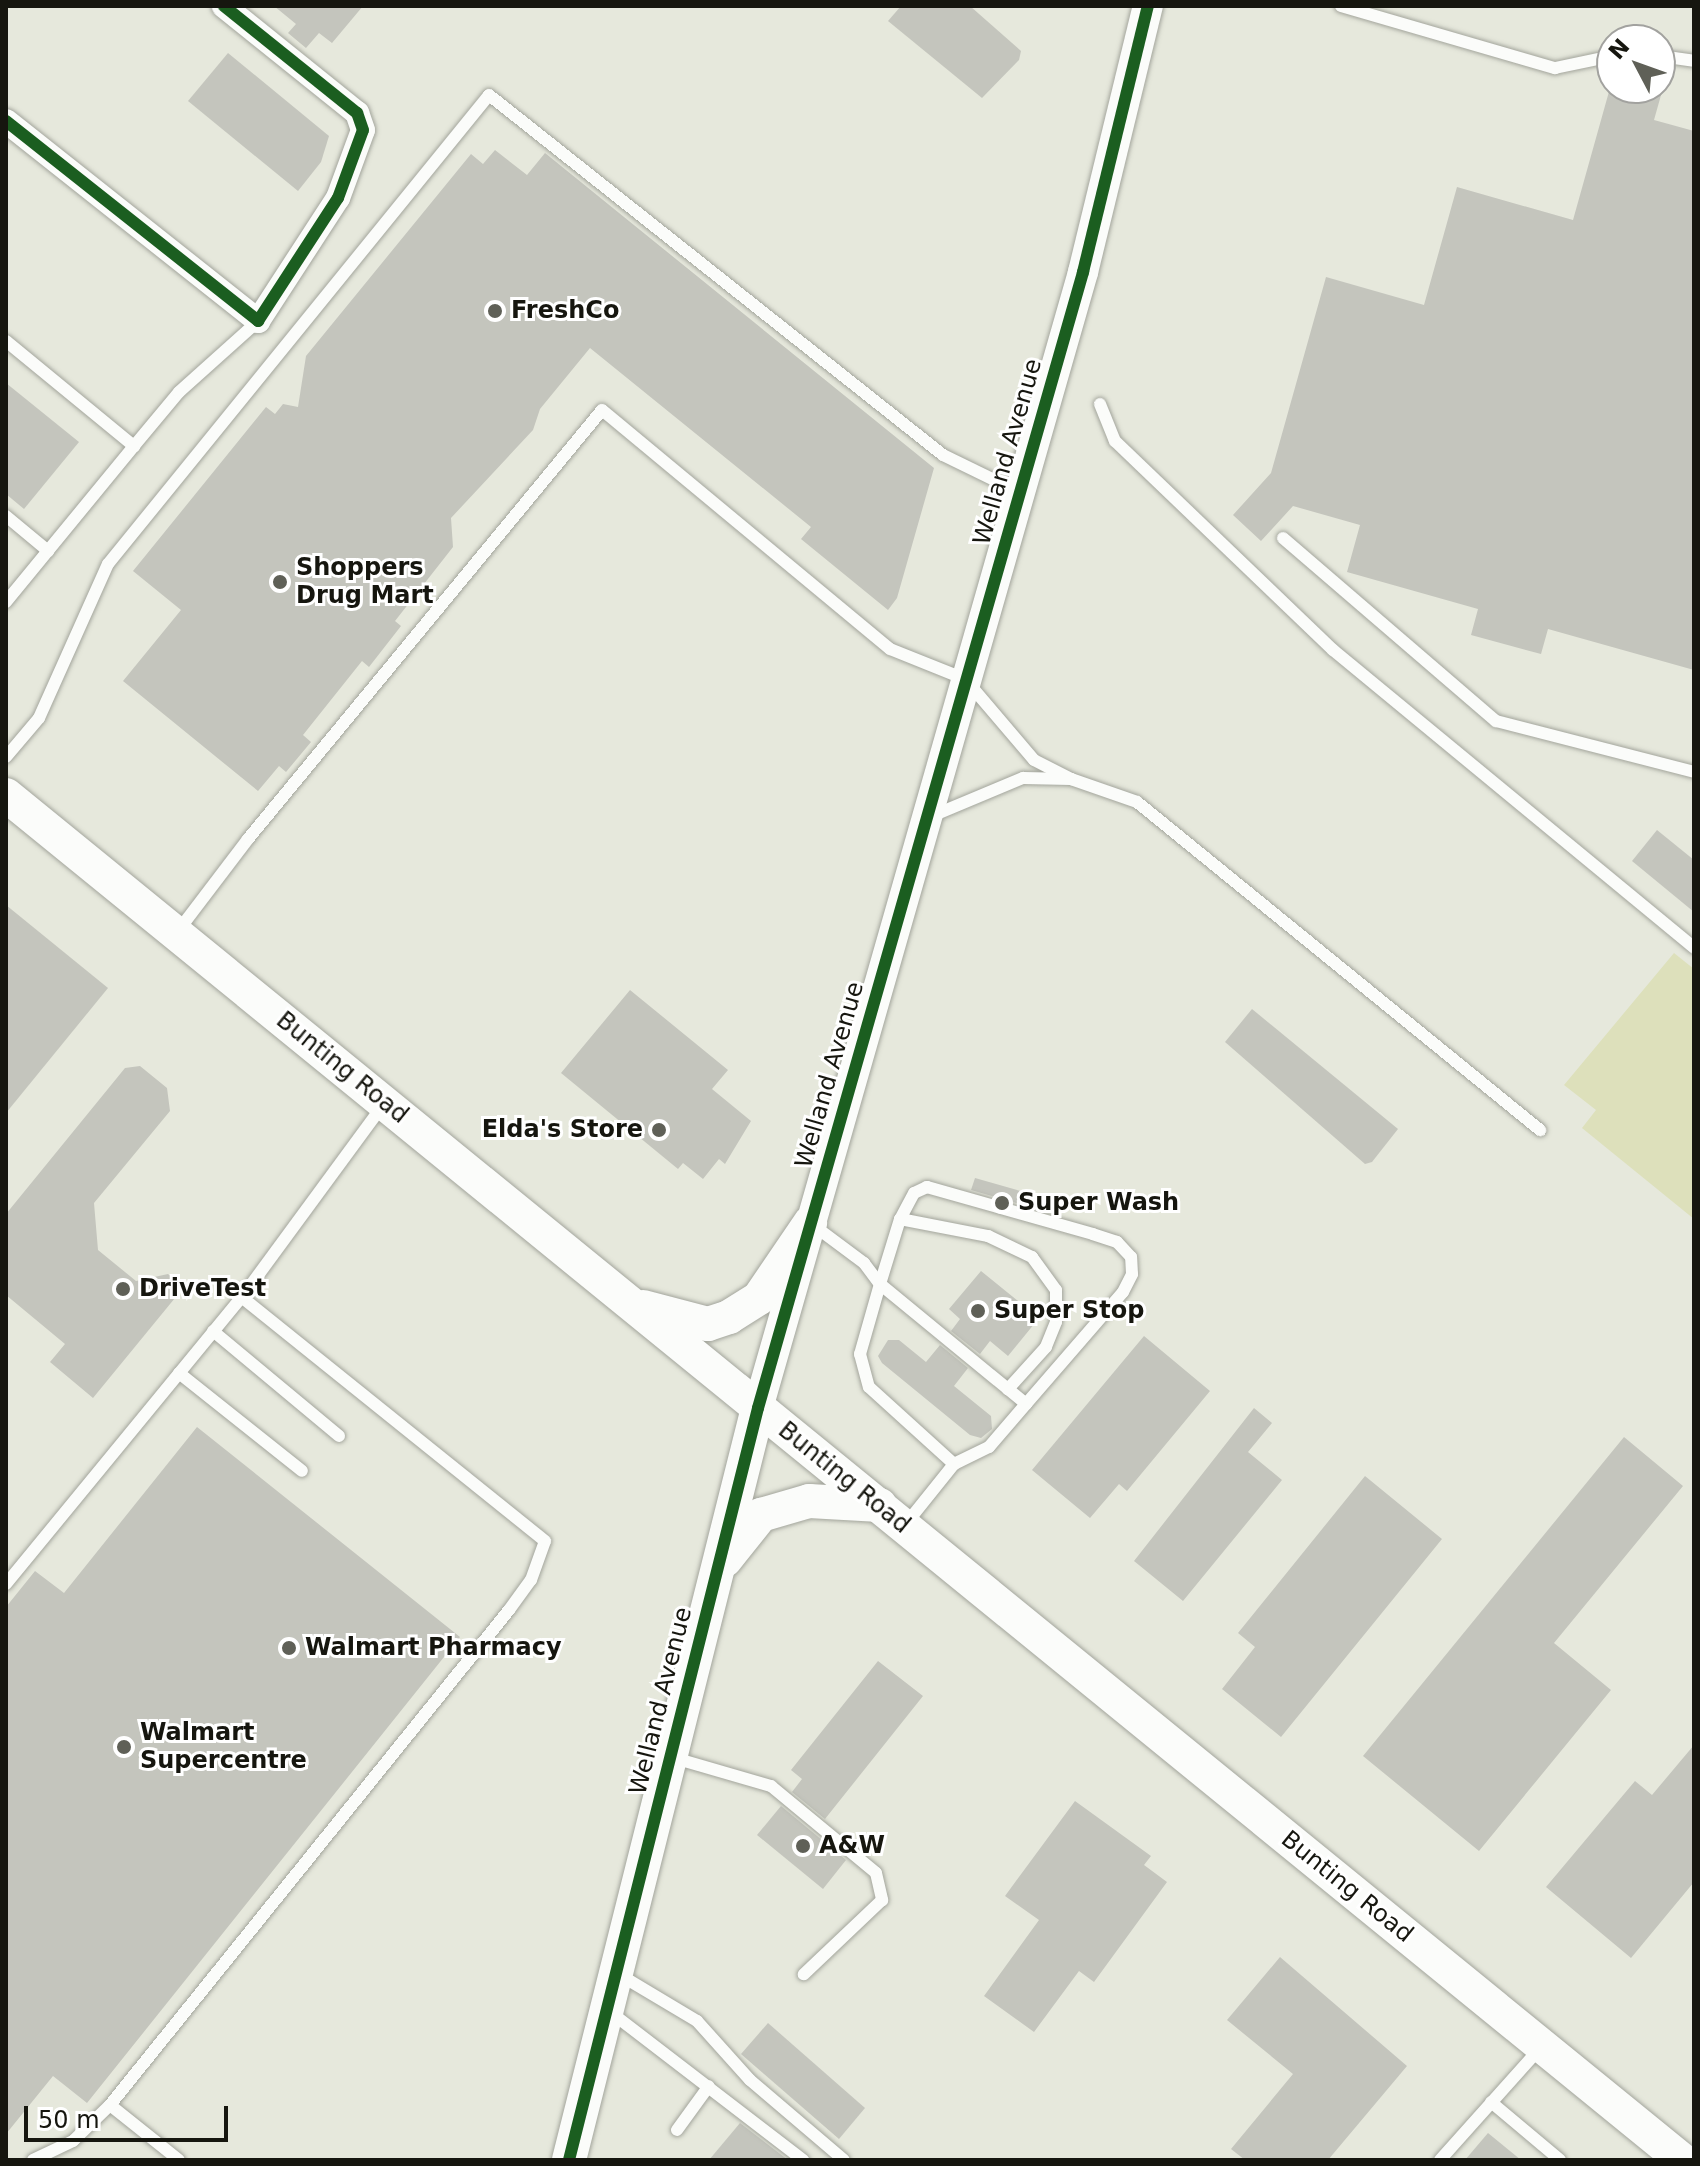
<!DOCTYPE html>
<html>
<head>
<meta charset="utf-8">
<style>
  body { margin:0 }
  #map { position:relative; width:1700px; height:2166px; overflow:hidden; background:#e6e8dc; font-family:"DejaVu Sans",sans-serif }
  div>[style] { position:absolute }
  .green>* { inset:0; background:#dde0bb }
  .building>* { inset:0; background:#c4c5bd }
  .roads { filter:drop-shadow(0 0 2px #a3a59c) drop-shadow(0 0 2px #a3a59c) }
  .service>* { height:12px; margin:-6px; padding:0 6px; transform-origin:6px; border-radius:6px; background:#fbfcfa }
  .minor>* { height:24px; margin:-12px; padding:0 12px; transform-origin:12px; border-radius:12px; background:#fbfcfa }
  .tertiary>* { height:30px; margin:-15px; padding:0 15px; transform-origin:15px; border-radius:15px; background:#fbfcfa }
  .secondary>* { height:34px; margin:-17px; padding:0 17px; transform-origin:17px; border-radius:17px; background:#fbfcfa }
  .cycleway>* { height:12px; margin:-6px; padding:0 6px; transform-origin:6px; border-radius:6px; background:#1b5e20 }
  .dots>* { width:22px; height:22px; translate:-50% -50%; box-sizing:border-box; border:4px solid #fff; border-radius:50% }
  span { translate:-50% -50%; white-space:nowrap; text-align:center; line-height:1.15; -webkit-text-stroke:6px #fff; paint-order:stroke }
  .poi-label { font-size:24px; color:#16160f; font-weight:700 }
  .left { translate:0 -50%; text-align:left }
  .right { translate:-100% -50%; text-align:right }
  .street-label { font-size:24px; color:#16160f }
  .frame { position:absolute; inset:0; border:8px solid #16160f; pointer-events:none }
  .north { position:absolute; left:1596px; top:24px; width:80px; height:80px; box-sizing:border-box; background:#fff; border:2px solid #a2a29f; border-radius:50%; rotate:311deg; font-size:22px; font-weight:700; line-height:32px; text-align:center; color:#16160f }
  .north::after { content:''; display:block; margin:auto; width:28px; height:36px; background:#5f6057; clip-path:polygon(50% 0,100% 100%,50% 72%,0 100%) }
  .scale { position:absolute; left:24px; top:2106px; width:204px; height:36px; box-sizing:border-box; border:4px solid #16160f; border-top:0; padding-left:10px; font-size:24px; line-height:28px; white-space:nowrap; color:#16160f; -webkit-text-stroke:6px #fff; paint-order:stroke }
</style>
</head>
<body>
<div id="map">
  <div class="green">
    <i style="clip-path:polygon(1674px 953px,1694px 969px,1694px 1219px,1582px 1128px,1596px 1110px,1564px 1085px)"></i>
  </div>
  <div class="building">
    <i style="clip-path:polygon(274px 6px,363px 6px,332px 43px,319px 33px,306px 48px,288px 33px,296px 24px)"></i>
    <i style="clip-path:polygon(901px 6px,970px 6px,1021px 51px,1019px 60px,982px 98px,888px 21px)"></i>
    <i style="clip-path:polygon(228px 53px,329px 136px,321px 162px,298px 191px,188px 101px)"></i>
    <i style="clip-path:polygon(1610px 88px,1663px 88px,1654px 120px,1694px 131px,1694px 670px,1548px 629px,1541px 654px,1471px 635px,1478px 609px,1347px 572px,1360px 525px,1293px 506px,1261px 541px,1233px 515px,1271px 473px,1326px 277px,1424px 305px,1457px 187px,1573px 220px)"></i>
    <i style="clip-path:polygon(495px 150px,527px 175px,545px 153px,934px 468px,897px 598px,888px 610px,801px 539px,811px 527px,590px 348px,540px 409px,533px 430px,451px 518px,453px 547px,395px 621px,401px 626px,369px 667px,362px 661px,303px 735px,311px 742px,286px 772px,279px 766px,258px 791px,123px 681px,181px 610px,133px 571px,266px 407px,275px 414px,283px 404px,298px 407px,306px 356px,471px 154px,483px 164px)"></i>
    <i style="clip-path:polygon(6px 383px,79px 442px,24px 509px,6px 494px)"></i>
    <i style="clip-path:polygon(1657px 830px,1694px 860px,1694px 912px,1632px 861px)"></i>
    <i style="clip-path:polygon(6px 905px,108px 988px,6px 1113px)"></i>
    <i style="clip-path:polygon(630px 990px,728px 1070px,712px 1089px,751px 1121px,725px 1164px,719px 1159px,703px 1179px,683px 1163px,678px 1169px,561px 1073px)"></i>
    <i style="clip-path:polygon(1252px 1009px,1398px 1129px,1372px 1162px,1365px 1164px,1225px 1042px)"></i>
    <i style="clip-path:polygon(140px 1066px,167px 1088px,170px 1111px,94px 1203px,98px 1250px,136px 1281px,168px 1274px,184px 1287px,93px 1398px,50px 1362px,65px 1344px,6px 1295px,6px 1214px,125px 1068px)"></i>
    <i style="clip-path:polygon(975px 1178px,1038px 1196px,1034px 1208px,971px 1190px)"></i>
    <i style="clip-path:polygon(981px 1271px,1039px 1318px,1008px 1356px,990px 1341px,980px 1354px,951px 1331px,960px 1319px,949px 1309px)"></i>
    <i style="clip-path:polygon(1144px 1336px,1210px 1391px,1127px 1491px,1119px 1484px,1090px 1518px,1032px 1470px)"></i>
    <i style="clip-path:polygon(888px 1340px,899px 1340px,926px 1362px,940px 1345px,968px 1368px,954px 1386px,991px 1416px,992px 1429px,981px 1438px,970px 1435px,882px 1363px,878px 1356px)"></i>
    <i style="clip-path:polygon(1254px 1408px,1272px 1423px,1248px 1452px,1282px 1480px,1183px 1601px,1134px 1561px)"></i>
    <i style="clip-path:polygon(197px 1427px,460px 1637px,87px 2103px,53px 2076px,6px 2134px,6px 1607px,35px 1571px,64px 1593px)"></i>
    <i style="clip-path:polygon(1624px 1437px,1683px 1486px,1554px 1643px,1611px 1690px,1479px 1851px,1363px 1756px)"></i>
    <i style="clip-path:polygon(1365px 1476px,1442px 1539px,1281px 1737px,1222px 1689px,1255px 1647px,1238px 1633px)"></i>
    <i style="clip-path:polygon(878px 1661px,923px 1696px,825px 1819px,792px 1792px,802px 1779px,791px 1770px)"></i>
    <i style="clip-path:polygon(1694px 1745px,1694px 1882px,1631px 1958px,1546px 1887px,1635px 1781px,1652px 1795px)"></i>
    <i style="clip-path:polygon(1075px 1801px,1151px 1856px,1144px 1865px,1167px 1882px,1094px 1982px,1079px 1971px,1034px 2032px,984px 1996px,1039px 1920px,1005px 1896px)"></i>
    <i style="clip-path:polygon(781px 1806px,846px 1860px,823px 1889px,757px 1835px)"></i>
    <i style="clip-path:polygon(1280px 1957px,1407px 2066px,1328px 2160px,1245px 2160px,1231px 2149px,1293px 2074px,1227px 2020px)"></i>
    <i style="clip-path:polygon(768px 2023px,865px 2108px,839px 2139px,741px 2054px)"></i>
    <i style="clip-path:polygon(740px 2123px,788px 2160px,709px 2160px)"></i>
    <i style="clip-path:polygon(1488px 2133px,1521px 2160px,1465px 2160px)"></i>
  </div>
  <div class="roads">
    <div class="service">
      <i style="left:1341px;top:6px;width:223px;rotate:16.2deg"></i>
      <i style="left:1555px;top:68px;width:58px;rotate:-11.9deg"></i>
      <i style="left:1660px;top:56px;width:34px;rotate:8deg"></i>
      <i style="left:6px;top:341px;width:166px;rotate:39.4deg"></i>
      <i style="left:134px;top:446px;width:202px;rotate:129.4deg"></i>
      <i style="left:1100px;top:404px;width:40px;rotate:68deg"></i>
      <i style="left:1115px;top:441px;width:302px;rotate:43.8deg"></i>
      <i style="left:1333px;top:650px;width:468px;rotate:39.5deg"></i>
      <i style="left:134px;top:446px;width:70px;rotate:-50.2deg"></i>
      <i style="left:179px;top:392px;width:106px;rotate:-41.9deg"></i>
      <i style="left:6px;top:516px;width:55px;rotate:39.8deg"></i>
      <i style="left:1283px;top:538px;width:281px;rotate:40.7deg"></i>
      <i style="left:1496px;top:721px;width:204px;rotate:14.4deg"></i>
      <i style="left:6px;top:757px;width:51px;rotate:-49.8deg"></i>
      <i style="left:39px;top:718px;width:169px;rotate:-65.9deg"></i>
      <i style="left:108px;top:564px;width:604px;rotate:-50.91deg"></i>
      <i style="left:489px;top:95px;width:579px;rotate:38.41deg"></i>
      <i style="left:943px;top:455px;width:85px;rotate:26deg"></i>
      <i style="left:932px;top:816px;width:99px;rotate:-22.7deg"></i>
      <i style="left:1023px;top:778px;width:48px;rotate:1.2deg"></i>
      <i style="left:1071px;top:779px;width:70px;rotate:19.2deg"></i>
      <i style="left:1137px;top:802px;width:520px;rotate:39.14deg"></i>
      <i style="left:178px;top:931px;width:116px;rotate:-52.7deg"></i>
      <i style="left:248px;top:839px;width:556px;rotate:-50.47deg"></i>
      <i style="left:602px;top:410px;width:374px;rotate:39.7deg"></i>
      <i style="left:890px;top:649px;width:81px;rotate:21.8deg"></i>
      <i style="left:965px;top:679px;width:106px;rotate:49.6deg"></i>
      <i style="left:1034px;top:760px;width:42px;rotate:27.2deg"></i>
      <i style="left:900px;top:1219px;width:90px;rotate:10.9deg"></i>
      <i style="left:988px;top:1236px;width:49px;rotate:25.5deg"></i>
      <i style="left:1032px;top:1257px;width:41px;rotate:54deg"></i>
      <i style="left:1056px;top:1290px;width:32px;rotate:90deg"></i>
      <i style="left:1056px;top:1322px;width:27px;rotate:112deg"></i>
      <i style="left:1046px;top:1347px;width:57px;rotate:132.1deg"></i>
      <i style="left:813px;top:1225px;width:64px;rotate:36.7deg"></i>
      <i style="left:864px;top:1263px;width:26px;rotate:53deg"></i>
      <i style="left:880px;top:1284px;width:73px;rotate:105.9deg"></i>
      <i style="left:860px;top:1354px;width:34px;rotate:75deg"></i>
      <i style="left:869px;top:1387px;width:115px;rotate:42.2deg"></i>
      <i style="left:954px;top:1464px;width:77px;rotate:128.7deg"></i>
      <i style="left:213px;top:1331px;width:164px;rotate:39.8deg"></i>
      <i style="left:179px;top:1373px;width:157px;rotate:38.5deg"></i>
      <i style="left:954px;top:1464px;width:39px;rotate:-26deg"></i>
      <i style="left:989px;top:1447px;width:57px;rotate:-49.3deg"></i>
      <i style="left:1026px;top:1404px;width:148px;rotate:-49.1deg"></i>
      <i style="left:1123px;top:1292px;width:20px;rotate:-63deg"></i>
      <i style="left:1132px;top:1274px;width:17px;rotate:-93deg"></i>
      <i style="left:1131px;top:1257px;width:21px;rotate:-133deg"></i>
      <i style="left:1117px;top:1242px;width:25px;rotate:-162deg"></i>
      <i style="left:1093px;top:1234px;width:173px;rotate:-164.2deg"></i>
      <i style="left:927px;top:1187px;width:14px;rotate:155deg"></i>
      <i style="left:914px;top:1193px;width:30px;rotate:118deg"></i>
      <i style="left:900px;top:1219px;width:68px;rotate:107.1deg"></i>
      <i style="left:880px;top:1284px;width:189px;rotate:39.4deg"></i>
      <i style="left:6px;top:1584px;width:372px;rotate:-50.6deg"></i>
      <i style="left:674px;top:1758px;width:101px;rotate:16.1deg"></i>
      <i style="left:771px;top:1786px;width:136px;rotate:39.6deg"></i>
      <i style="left:876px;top:1873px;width:28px;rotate:77deg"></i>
      <i style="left:882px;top:1900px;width:108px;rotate:136.5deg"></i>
      <i style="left:620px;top:1975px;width:90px;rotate:30.9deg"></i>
      <i style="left:697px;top:2021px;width:79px;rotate:48.1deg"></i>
      <i style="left:750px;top:2080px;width:123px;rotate:40.4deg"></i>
      <i style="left:609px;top:2011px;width:245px;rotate:37.5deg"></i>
      <i style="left:1491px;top:2102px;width:90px;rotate:40deg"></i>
      <i style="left:110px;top:2105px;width:636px;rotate:-51.13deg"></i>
      <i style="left:509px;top:1610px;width:37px;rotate:-54deg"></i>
      <i style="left:531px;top:1580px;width:41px;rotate:-70.3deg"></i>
      <i style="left:545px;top:1541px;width:389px;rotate:-141.2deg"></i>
      <i style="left:242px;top:1297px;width:240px;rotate:-53.7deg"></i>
      <i style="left:677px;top:2130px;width:54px;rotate:-54deg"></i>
      <i style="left:33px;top:2160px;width:44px;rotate:-25.4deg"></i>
      <i style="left:73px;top:2141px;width:52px;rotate:-44.2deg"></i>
      <i style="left:110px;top:2105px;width:88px;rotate:38.6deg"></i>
      <i style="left:1440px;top:2160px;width:150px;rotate:-48.2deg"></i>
    </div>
    <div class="minor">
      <i style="left:6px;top:121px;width:322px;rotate:38.4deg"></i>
      <i style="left:258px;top:321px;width:147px;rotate:-57deg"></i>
      <i style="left:338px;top:198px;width:72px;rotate:-69.8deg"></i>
      <i style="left:363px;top:130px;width:18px;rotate:-109deg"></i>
      <i style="left:357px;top:113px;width:171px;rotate:-141.2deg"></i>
    </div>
    <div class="tertiary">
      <i style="left:758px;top:1408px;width:1182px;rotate:-74.03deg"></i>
      <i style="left:1083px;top:272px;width:274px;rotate:-76.3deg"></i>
    </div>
    <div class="secondary">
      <i style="left:6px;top:795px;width:2162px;rotate:39.16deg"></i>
      <i style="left:643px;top:1307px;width:67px;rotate:14.7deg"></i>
      <i style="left:708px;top:1324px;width:22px;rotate:-18deg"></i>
      <i style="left:729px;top:1317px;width:36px;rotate:-32deg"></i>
      <i style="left:759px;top:1298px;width:91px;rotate:-55.8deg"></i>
      <i style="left:725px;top:1560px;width:58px;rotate:-51.3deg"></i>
      <i style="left:761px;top:1515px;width:50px;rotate:-16.3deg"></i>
      <i style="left:809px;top:1501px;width:71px;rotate:3.2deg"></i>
      <i style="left:569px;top:2160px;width:775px;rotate:-75.89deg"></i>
    </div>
  </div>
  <div class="cycleway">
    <i style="left:6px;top:121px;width:322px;rotate:38.4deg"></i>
    <i style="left:258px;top:321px;width:147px;rotate:-57deg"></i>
    <i style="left:338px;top:198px;width:72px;rotate:-69.8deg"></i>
    <i style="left:363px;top:130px;width:18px;rotate:-109deg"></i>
    <i style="left:357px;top:113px;width:171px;rotate:-141.2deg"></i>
    <i style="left:569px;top:2160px;width:775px;rotate:-75.89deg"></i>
    <i style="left:758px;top:1408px;width:1182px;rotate:-74.03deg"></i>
    <i style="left:1083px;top:272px;width:274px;rotate:-76.3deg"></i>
  </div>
  <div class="dots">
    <i style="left:495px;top:311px;background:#5f6057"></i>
    <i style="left:280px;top:582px;background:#5f6057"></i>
    <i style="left:659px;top:1130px;background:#5f6057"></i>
    <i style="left:1002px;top:1203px;background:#5f6057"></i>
    <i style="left:123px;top:1289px;background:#5f6057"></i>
    <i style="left:978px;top:1311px;background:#5f6057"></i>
    <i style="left:289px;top:1648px;background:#5f6057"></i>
    <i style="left:124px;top:1747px;background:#5f6057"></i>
    <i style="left:803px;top:1846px;background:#5f6057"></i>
  </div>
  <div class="poi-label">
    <span class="left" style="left:511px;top:311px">FreshCo</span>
    <span class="left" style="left:296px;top:582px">Shoppers<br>Drug Mart</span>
    <span class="right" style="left:643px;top:1130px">Elda's Store</span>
    <span class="left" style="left:1018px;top:1203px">Super Wash</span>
    <span class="left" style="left:139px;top:1289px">DriveTest</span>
    <span class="left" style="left:994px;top:1311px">Super Stop</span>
    <span class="left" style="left:305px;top:1648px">Walmart Pharmacy</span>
    <span class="left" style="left:140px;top:1747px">Walmart<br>Supercentre</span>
    <span class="left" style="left:819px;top:1846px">A&amp;W</span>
  </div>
  <div class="street-label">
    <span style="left:1008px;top:452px;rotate:-74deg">Welland Avenue</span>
    <span style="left:342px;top:1068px;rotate:39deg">Bunting Road</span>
    <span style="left:830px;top:1075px;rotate:-74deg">Welland Avenue</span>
    <span style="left:844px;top:1478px;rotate:39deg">Bunting Road</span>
    <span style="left:661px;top:1701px;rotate:-76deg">Welland Avenue</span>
    <span style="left:1347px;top:1887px;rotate:39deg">Bunting Road</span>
  </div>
  <div class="frame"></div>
  <div class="north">N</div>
  <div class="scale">50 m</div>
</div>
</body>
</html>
